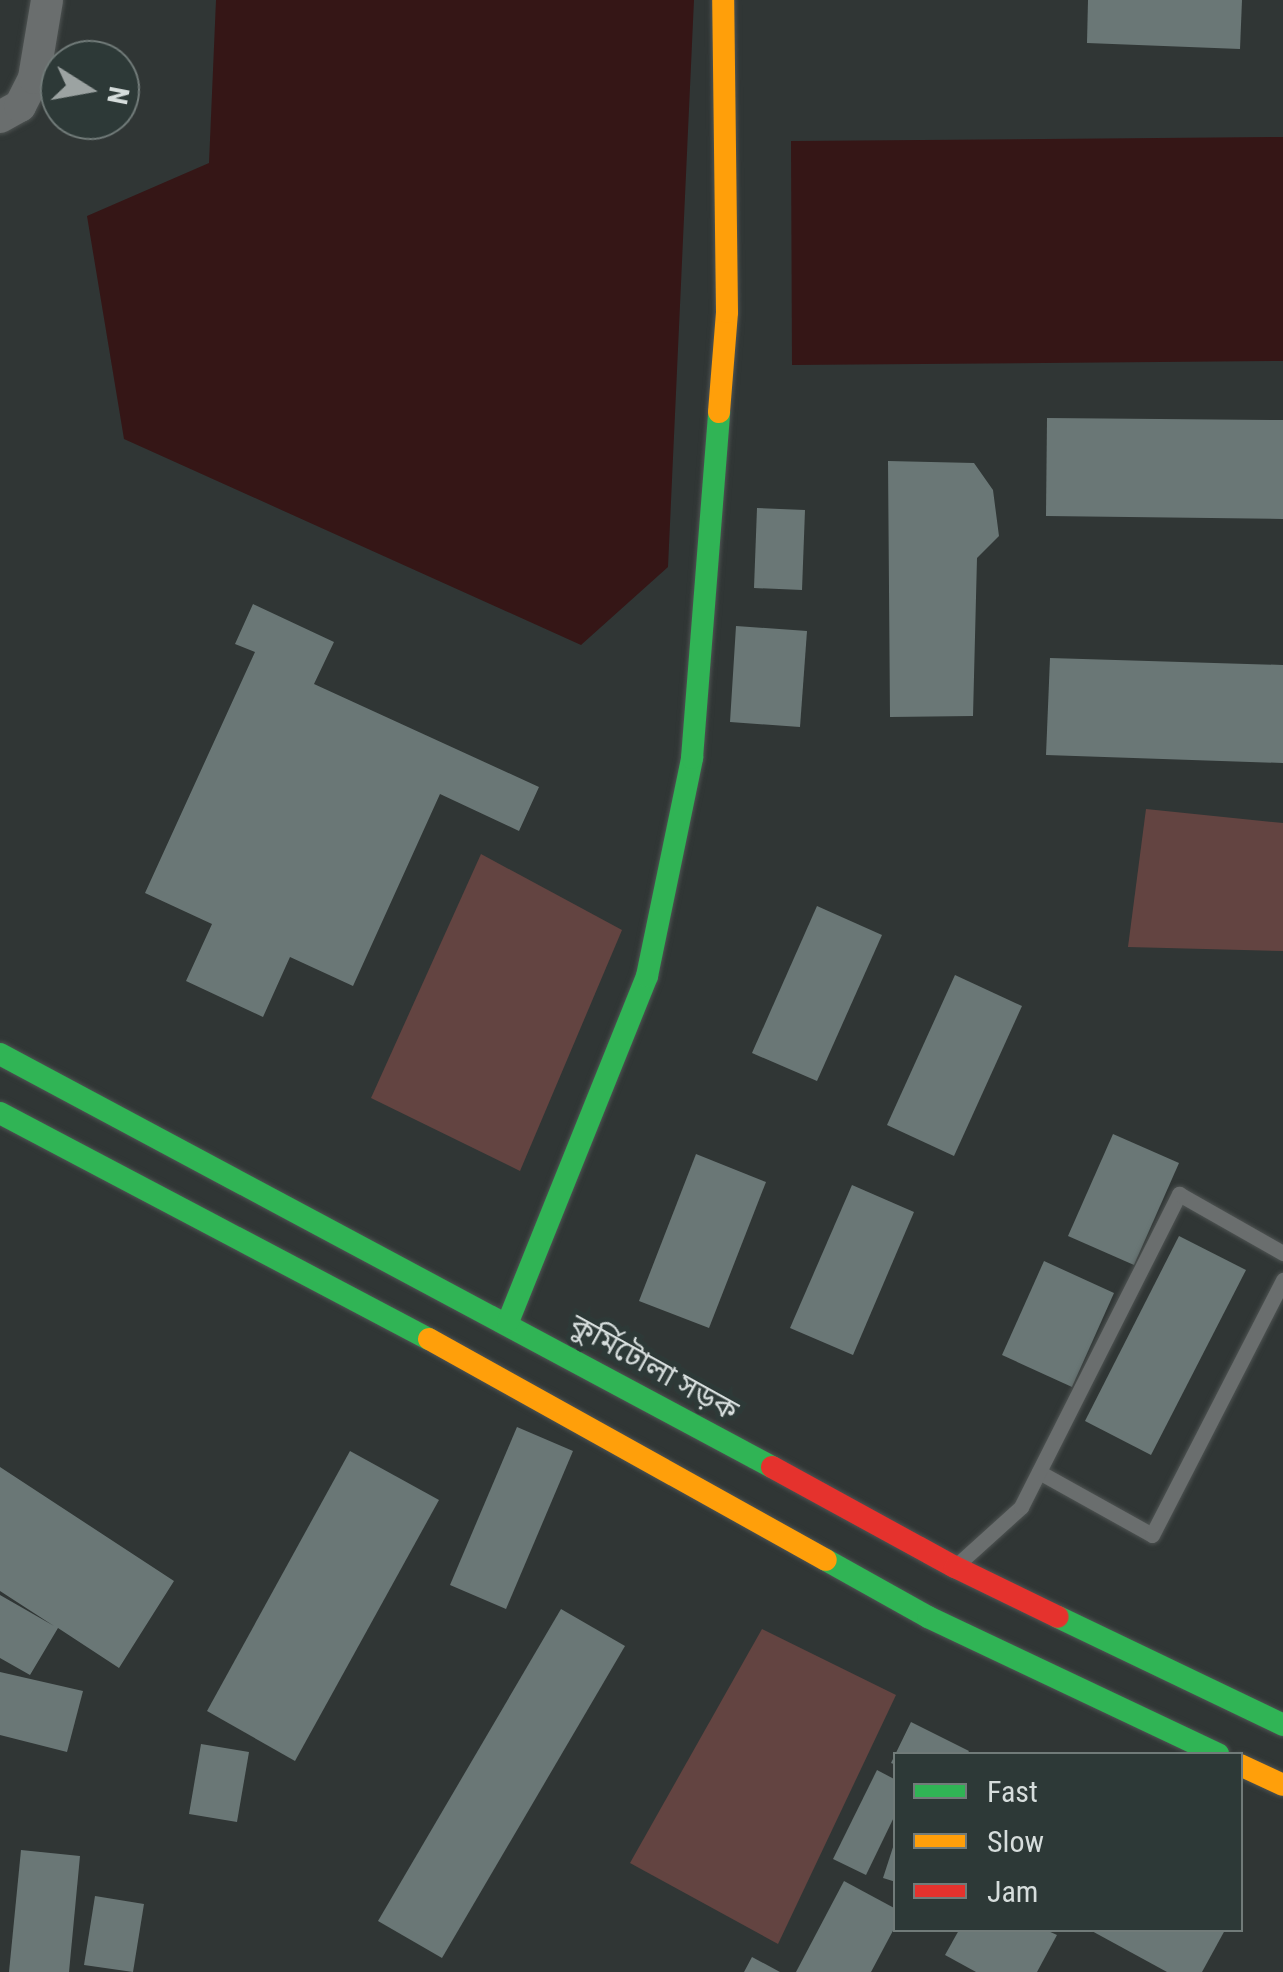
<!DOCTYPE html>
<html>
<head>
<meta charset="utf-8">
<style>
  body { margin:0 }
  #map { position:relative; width:1283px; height:1972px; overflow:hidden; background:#303635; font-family:"Roboto Condensed","Noto Sans Bengali",sans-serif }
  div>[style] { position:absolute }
  .green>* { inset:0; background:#634441 }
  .water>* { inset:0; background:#351616 }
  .building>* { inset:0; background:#6a7776 }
  .roads { filter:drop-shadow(0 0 2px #4e5352) drop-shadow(0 0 2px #4e5352) }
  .lane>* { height:15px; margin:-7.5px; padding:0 7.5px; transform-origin:7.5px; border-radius:7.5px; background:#6a6e6e }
  .street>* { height:32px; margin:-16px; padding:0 16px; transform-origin:16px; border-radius:16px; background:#6a6e6e }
  .fast>* { height:22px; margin:-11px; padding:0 11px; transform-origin:11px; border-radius:11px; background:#30b455 }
  .slow>* { height:22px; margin:-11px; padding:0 11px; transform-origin:11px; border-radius:11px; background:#ff9f0a }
  .jam>* { height:22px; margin:-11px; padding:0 11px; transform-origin:11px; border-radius:11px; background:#e5322d }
  span { translate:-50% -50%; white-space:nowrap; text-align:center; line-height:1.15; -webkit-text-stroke:10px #2d3937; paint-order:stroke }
  .street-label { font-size:30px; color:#d6dddc }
  .legend { position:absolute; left:893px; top:1752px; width:350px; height:180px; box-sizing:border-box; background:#2d3937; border:2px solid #717b79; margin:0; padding:12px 18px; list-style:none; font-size:30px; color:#d6dddc }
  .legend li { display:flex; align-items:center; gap:20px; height:50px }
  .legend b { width:50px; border:2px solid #717b79 }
  .north { position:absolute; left:40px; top:40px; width:100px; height:100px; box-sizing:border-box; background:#2d3937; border:2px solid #717b79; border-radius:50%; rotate:101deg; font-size:28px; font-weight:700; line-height:40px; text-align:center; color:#d6dddc }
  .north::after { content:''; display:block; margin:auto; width:35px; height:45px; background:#9ca3a2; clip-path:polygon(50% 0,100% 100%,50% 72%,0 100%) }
</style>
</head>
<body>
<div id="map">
  <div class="green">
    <i style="clip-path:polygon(1146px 809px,1283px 823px,1283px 951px,1128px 947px)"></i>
    <i style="clip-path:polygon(481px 854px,622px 930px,520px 1171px,371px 1098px)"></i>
    <i style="clip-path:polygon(762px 1629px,896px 1695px,778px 1944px,630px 1863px)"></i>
  </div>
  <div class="water">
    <i style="clip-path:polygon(216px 0,694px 0,668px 567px,581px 645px,124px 439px,87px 216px,209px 163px)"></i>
    <i style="clip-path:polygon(1283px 137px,1283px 361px,792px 365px,791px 141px)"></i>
  </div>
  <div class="building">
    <i style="clip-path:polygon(1088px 0,1242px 0,1240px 49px,1087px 43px)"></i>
    <i style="clip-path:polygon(1047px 418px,1283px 420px,1283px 519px,1046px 516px)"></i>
    <i style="clip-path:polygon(888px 461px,974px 463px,993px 490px,999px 536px,977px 558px,973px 716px,890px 717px)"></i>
    <i style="clip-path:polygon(757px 508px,805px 510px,802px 590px,754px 588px)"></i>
    <i style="clip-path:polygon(253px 604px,334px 642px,314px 684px,539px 787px,519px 831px,440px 794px,353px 986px,290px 957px,263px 1017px,186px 981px,212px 924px,145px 893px,255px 652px,235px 644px)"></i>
    <i style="clip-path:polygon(736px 626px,807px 631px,800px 727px,730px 722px)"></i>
    <i style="clip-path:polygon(1050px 658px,1283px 665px,1283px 763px,1046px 755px)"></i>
    <i style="clip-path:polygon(817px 906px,882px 935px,817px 1081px,752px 1053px)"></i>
    <i style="clip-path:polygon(955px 975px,1022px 1006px,954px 1156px,887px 1125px)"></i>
    <i style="clip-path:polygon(1113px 1134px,1179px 1163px,1134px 1265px,1068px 1236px)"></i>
    <i style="clip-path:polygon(696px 1154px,766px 1182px,709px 1328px,639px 1301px)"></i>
    <i style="clip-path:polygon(852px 1185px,914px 1212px,853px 1355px,790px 1328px)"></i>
    <i style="clip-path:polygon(1179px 1236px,1246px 1270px,1151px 1455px,1085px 1421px)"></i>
    <i style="clip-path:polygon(1044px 1261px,1114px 1293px,1072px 1387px,1002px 1355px)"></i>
    <i style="clip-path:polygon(517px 1427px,573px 1451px,506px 1609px,450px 1585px)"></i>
    <i style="clip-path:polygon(350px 1451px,439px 1500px,295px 1761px,207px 1711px)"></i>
    <i style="clip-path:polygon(0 1467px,174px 1581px,119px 1668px,58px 1628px,30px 1675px,0 1658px,0 1595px,54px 1626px,0 1591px)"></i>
    <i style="clip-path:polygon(561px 1609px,625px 1646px,442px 1958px,378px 1921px)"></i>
    <i style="clip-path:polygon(0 1672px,83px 1691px,67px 1752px,0 1735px)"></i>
    <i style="clip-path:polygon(911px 1722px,969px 1751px,967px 1754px,896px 1754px,896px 1765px,891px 1763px)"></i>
    <i style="clip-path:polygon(201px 1744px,249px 1752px,237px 1822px,189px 1814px)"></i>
    <i style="clip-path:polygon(877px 1770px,896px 1780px,896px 1813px,866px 1875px,833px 1859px)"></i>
    <i style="clip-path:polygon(895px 1841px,896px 1841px,896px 1882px,883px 1878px)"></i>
    <i style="clip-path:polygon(21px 1850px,80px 1856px,69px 1972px,9px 1972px)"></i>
    <i style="clip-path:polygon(844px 1881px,896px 1909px,896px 1925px,871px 1972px,796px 1972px)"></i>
    <i style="clip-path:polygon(95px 1896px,144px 1904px,133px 1972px,84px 1965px)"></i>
    <i style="clip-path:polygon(959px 1930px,1046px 1930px,1057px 1935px,1037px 1972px,976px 1972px,945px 1955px)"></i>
    <i style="clip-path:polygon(1090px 1930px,1225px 1930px,1202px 1972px,1167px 1972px)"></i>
    <i style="clip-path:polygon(752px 1957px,780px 1972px,744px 1972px)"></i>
  </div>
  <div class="roads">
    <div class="lane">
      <i style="left:1039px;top:1472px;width:129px;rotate:29.1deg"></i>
      <i style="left:1152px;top:1535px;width:287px;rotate:-62.8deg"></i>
      <i style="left:958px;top:1564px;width:85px;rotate:-42.1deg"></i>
      <i style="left:1021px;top:1507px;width:351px;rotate:-63.2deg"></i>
      <i style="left:1179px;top:1194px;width:120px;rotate:29.6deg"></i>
    </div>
    <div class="street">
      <i style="left:0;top:117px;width:23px;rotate:-29deg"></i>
      <i style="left:20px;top:106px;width:31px;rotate:-63deg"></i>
      <i style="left:34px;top:78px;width:79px;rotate:-80.5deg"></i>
    </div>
    <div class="fast">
      <i style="left:0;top:1054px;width:876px;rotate:28.15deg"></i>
      <i style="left:0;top:1113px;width:485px;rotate:27.8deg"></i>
      <i style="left:508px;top:1322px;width:373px;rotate:-68.1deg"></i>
      <i style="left:647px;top:976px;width:223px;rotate:-78.3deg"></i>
      <i style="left:692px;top:758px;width:347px;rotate:-85.5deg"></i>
      <i style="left:826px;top:1560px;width:117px;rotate:29.2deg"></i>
      <i style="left:928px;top:1617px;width:321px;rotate:25.3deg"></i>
      <i style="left:1058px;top:1617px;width:250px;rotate:25.6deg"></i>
    </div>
    <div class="slow">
      <i style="left:719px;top:412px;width:100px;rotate:-85.4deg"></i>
      <i style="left:727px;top:312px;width:312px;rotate:-90.7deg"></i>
      <i style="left:429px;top:1339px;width:454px;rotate:29.1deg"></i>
      <i style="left:1240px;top:1765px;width:47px;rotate:24.9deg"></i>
    </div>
    <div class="jam">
      <i style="left:772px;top:1467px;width:209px;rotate:28.7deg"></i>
      <i style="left:955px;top:1567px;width:114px;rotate:25.9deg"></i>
    </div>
  </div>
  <div class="street-label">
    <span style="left:654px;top:1368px;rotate:29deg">কুর্মিটোলা সড়ক</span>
  </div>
  <ul class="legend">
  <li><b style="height:12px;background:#30b455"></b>Fast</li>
  <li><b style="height:12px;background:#ff9f0a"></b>Slow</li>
  <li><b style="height:12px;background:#e5322d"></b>Jam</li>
  </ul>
  <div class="north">N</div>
</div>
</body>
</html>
